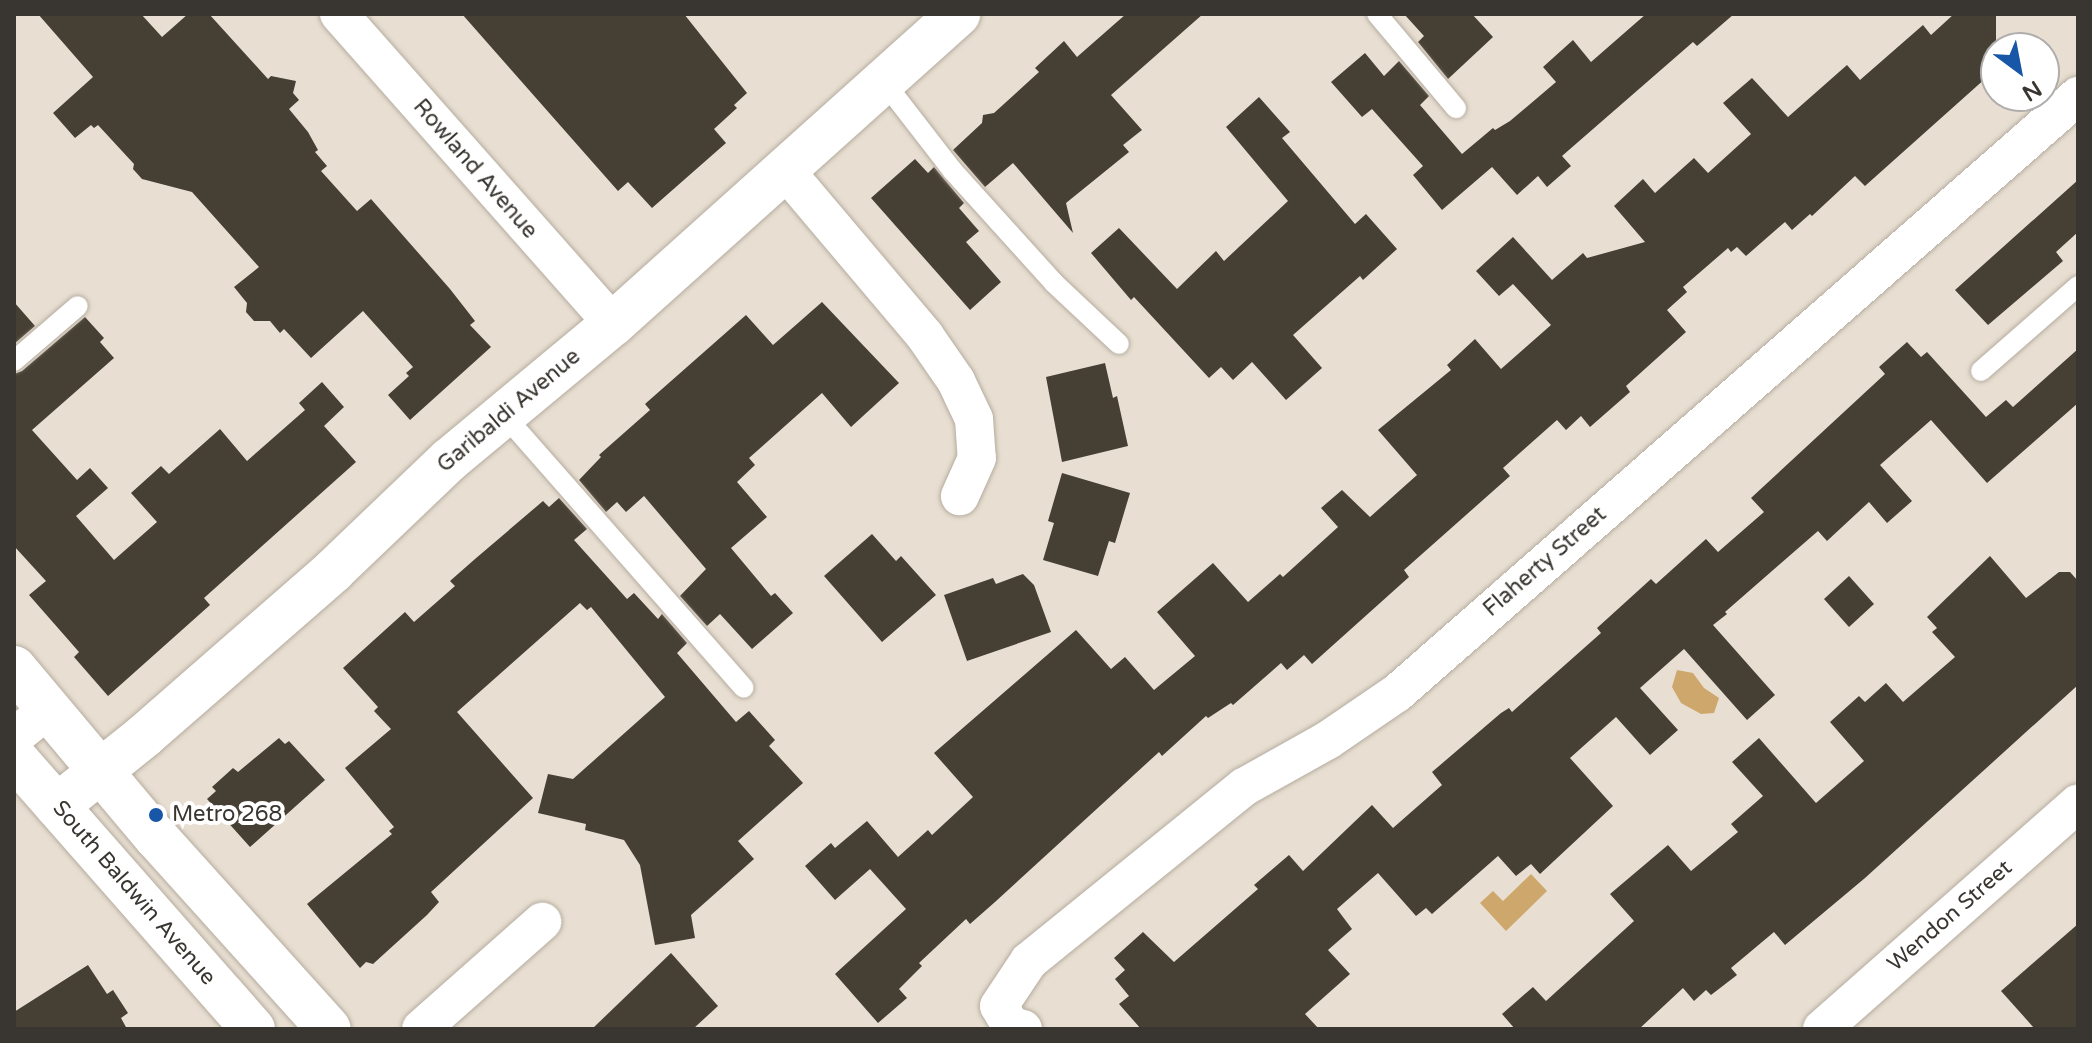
<!DOCTYPE html>
<html>
<head>
<meta charset="utf-8">
<style>
  body { margin:0 }
  #map { position:relative; width:2092px; height:1043px; overflow:hidden; background:#e8dfd2; font-family:"Varela Round",sans-serif }
  div>[style] { position:absolute }
  .water>* { inset:0; background:#cda76c }
  .building>* { inset:0; background:#463f34 }
  .roads { filter:drop-shadow(0 0 2px #b5ac9f) drop-shadow(0 0 2px #b5ac9f) }
  .lane>* { height:20px; margin:-10px; padding:0 10px; transform-origin:10px; border-radius:10px; background:#fff }
  .street>* { height:38px; margin:-19px; padding:0 19px; transform-origin:19px; border-radius:19px; background:#fff }
  .secondary>* { height:44px; margin:-22px; padding:0 22px; transform-origin:22px; border-radius:22px; background:#fff }
  .dots>* { width:22px; height:22px; translate:-50% -50%; box-sizing:border-box; border:4px solid #fff; border-radius:50% }
  span { translate:-50% -50%; white-space:nowrap; text-align:center; line-height:1.15; -webkit-text-stroke:8px #fff; paint-order:stroke }
  .street-label { font-size:22px; color:#393530 }
  .poi-label { font-size:22px; color:#393530 }
  .left { translate:0 -50%; text-align:left }
  .frame { position:absolute; inset:0; border:16px solid #393530; pointer-events:none }
  .north { position:absolute; left:1980px; top:32px; width:80px; height:80px; box-sizing:border-box; background:#fff; border:2px solid #b0aeac; border-radius:50%; rotate:148deg; font-size:22px; font-weight:700; line-height:32px; text-align:center; color:#393530 }
  .north::after { content:''; display:block; margin:auto; width:28px; height:36px; background:#1856a7; clip-path:polygon(50% 0,100% 100%,50% 72%,0 100%) }
</style>
</head>
<body>
<div id="map">
  <div class="water">
    <i style="clip-path:polygon(1677px 670px,1693px 673px,1704px 688px,1719px 698px,1714px 713px,1701px 714px,1681px 703px,1672px 687px)"></i>
    <i style="clip-path:polygon(1531px 874px,1547px 891px,1506px 931px,1480px 903px,1493px 891px,1503px 901px)"></i>
  </div>
  <div class="building">
    <i style="clip-path:polygon(38px 14px,141px 14px,162px 37px,188px 14px,209px 14px,268px 79px,271px 76px,296px 81px,293px 93px,299px 100px,289px 109px,308px 132px,318px 150px,315px 152px,327px 166px,321px 171px,357px 211px,371px 199px,450px 289px,475px 321px,470px 325px,491px 347px,410px 420px,388px 395px,409px 376px,406px 373px,413px 367px,363px 311px,311px 358px,284px 329px,280px 333px,270px 321px,254px 321px,246px 312px,247px 303px,234px 287px,259px 267px,192px 192px,142px 179px,133px 169px,134px 164px,98px 125px,94px 128px,91px 125px,75px 138px,53px 113px,93px 77px)"></i>
    <i style="clip-path:polygon(462px 14px,684px 14px,747px 93px,734px 105px,737px 108px,714px 129px,726px 143px,652px 208px,628px 182px,618px 191px)"></i>
    <i style="clip-path:polygon(1126px 14px,1203px 14px,1111px 95px,1142px 130px,1123px 145px,1129px 152px,1066px 203px,1073px 233px,1013px 163px,985px 187px,953px 150px,982px 123px,983px 115px,994px 113px,1039px 72px,1035px 68px,1064px 41px,1077px 57px)"></i>
    <i style="clip-path:polygon(1404px 14px,1472px 14px,1493px 37px,1448px 79px,1418px 42px,1424px 36px)"></i>
    <i style="clip-path:polygon(1646px 14px,1734px 14px,1697px 46px,1693px 42px,1562px 156px,1571px 166px,1547px 187px,1538px 176px,1517px 195px,1492px 167px,1442px 210px,1413px 175px,1423px 166px,1372px 109px,1362px 117px,1331px 82px,1365px 53px,1384px 76px,1399px 61px,1429px 96px,1420px 105px,1462px 154px,1493px 128px,1495px 130px,1510px 121px,1556px 82px,1543px 67px,1573px 40px,1591px 62px)"></i>
    <i style="clip-path:polygon(1954px 14px,1996px 14px,1996px 69px,1865px 186px,1855px 176px,1812px 216px,1810px 214px,1792px 230px,1785px 222px,1746px 256px,1737px 247px,1731px 252px,1728px 248px,1683px 287px,1687px 292px,1667px 310px,1686px 332px,1626px 386px,1630px 392px,1590px 427px,1581px 416px,1566px 430px,1557px 420px,1503px 468px,1510px 476px,1404px 570px,1409px 577px,1312px 664px,1304px 655px,1287px 670px,1281px 663px,1233px 705px,1231px 703px,1208px 718px,1206px 716px,1162px 756px,1159px 752px,995px 902px,970px 924px,966px 919px,919px 963px,922px 966px,899px 989px,907px 998px,878px 1023px,835px 974px,906px 909px,870px 869px,835px 900px,805px 866px,831px 843px,835px 848px,867px 821px,898px 857px,928px 830px,932px 835px,973px 797px,934px 753px,1076px 630px,1111px 669px,1125px 657px,1154px 690px,1195px 656px,1157px 612px,1213px 563px,1248px 602px,1280px 574px,1283px 577px,1338px 527px,1321px 508px,1342px 490px,1370px 517px,1417px 475px,1378px 430px,1451px 370px,1447px 365px,1475px 339px,1501px 369px,1551px 325px,1513px 284px,1499px 296px,1476px 271px,1513px 237px,1552px 280px,1583px 253px,1587px 258px,1645px 242px,1614px 206px,1643px 179px,1655px 193px,1694px 158px,1708px 173px,1751px 134px,1723px 103px,1752px 78px,1788px 117px,1847px 65px,1860px 80px,1923px 25px,1931px 35px)"></i>
    <i style="clip-path:polygon(1259px 97px,1290px 132px,1282px 138px,1355px 224px,1366px 214px,1397px 249px,1363px 280px,1360px 276px,1293px 335px,1322px 368px,1286px 400px,1252px 362px,1233px 380px,1221px 367px,1209px 378px,1134px 297px,1131px 300px,1091px 253px,1119px 228px,1177px 289px,1216px 251px,1224px 261px,1288px 201px,1226px 127px)"></i>
    <i style="clip-path:polygon(915px 159px,928px 173px,934px 167px,964px 203px,959px 208px,979px 231px,966px 242px,1001px 282px,970px 310px,871px 198px)"></i>
    <i style="clip-path:polygon(2078px 180px,2078px 232px,2056px 252px,2063px 261px,1988px 325px,1955px 290px)"></i>
    <i style="clip-path:polygon(14px 302px,35px 326px,14px 344px)"></i>
    <i style="clip-path:polygon(822px 302px,899px 383px,851px 427px,822px 393px,749px 458px,755px 465px,737px 482px,767px 517px,731px 548px,771px 596px,775px 593px,793px 613px,752px 649px,720px 614px,707px 626px,680px 596px,706px 569px,644px 496px,626px 512px,617px 502px,606px 512px,579px 480px,601px 457px,599px 455px,650px 410px,645px 404px,746px 315px,773px 345px)"></i>
    <i style="clip-path:polygon(85px 317px,104px 338px,100px 342px,114px 358px,32px 430px,77px 480px,90px 468px,108px 488px,76px 516px,114px 560px,157px 522px,131px 493px,161px 466px,169px 474px,220px 429px,247px 461px,305px 410px,299px 403px,322px 382px,344px 407px,324px 426px,356px 462px,204px 598px,210px 605px,108px 696px,74px 657px,79px 652px,29px 595px,46px 581px,14px 546px,14px 374px,22px 371px)"></i>
    <i style="clip-path:polygon(1907px 342px,1921px 357px,1927px 352px,1986px 417px,2006px 400px,2013px 407px,2078px 349px,2078px 403px,1987px 483px,1931px 420px,1880px 465px,1912px 501px,1887px 523px,1869px 502px,1827px 541px,1818px 531px,1725px 612px,1727px 614px,1713px 625px,1775px 695px,1747px 720px,1684px 649px,1640px 688px,1678px 730px,1650px 755px,1616px 717px,1570px 758px,1613px 806px,1540px 874px,1531px 864px,1516px 876px,1498px 856px,1432px 914px,1426px 908px,1416px 916px,1378px 873px,1337px 909px,1352px 929px,1328px 950px,1350px 974px,1305px 1014px,1319px 1029px,1141px 1029px,1119px 1004px,1129px 996px,1115px 979px,1125px 970px,1114px 958px,1143px 932px,1174px 962px,1258px 889px,1254px 885px,1289px 855px,1303px 871px,1372px 805px,1393px 828px,1442px 785px,1432px 772px,1501px 713px,1509px 708px,1512px 712px,1601px 633px,1597px 628px,1651px 579px,1656px 584px,1706px 539px,1718px 552px,1764px 512px,1751px 498px,1885px 374px,1879px 367px)"></i>
    <i style="clip-path:polygon(1105px 363px,1113px 398px,1117px 396px,1128px 446px,1062px 462px,1046px 377px)"></i>
    <i style="clip-path:polygon(1062px 473px,1130px 493px,1115px 543px,1109px 541px,1098px 576px,1043px 560px,1054px 523px,1048px 521px)"></i>
    <i style="clip-path:polygon(559px 498px,587px 529px,574px 540px,627px 599px,634px 593px,658px 619px,662px 614px,687px 643px,677px 653px,736px 722px,749px 711px,775px 740px,769px 746px,803px 783px,738px 841px,754px 859px,691px 915px,695px 938px,655px 945px,640px 865px,624px 840px,585px 830px,586px 824px,538px 813px,548px 774px,573px 779px,665px 697px,591px 607px,587px 610px,580px 603px,457px 712px,533px 798px,431px 892px,439px 902px,427px 915px,373px 964px,366px 962px,360px 968px,307px 904px,392px 834px,389px 831px,394px 827px,345px 768px,391px 729px,374px 711px,378px 707px,343px 668px,405px 612px,414px 622px,455px 586px,450px 581px,475px 559px,543px 501px,549px 507px)"></i>
    <i style="clip-path:polygon(872px 534px,896px 561px,901px 556px,936px 595px,882px 642px,824px 576px)"></i>
    <i style="clip-path:polygon(1990px 556px,2026px 598px,2059px 572px,2070px 572px,2078px 581px,2078px 685px,1865px 878px,1785px 945px,1774px 932px,1731px 968px,1737px 975px,1711px 995px,1706px 990px,1694px 1001px,1683px 988px,1639px 1029px,1515px 1029px,1502px 1014px,1533px 987px,1546px 1001px,1634px 921px,1610px 894px,1668px 845px,1691px 871px,1738px 832px,1731px 824px,1763px 796px,1732px 762px,1759px 738px,1816px 803px,1864px 761px,1830px 722px,1859px 696px,1865px 702px,1886px 683px,1903px 702px,1955px 657px,1932px 632px,1937px 628px,1927px 617px)"></i>
    <i style="clip-path:polygon(1023px 574px,1034px 585px,1051px 632px,967px 661px,944px 595px,993px 578px,996px 584px)"></i>
    <i style="clip-path:polygon(1849px 576px,1874px 604px,1849px 627px,1824px 599px)"></i>
    <i style="clip-path:polygon(279px 738px,285px 744px,289px 741px,325px 780px,250px 847px,207px 799px,216px 791px,212px 787px,233px 768px,238px 772px)"></i>
    <i style="clip-path:polygon(2078px 924px,2078px 1029px,2035px 1029px,2001px 991px)"></i>
    <i style="clip-path:polygon(671px 953px,718px 1006px,693px 1029px,592px 1029px)"></i>
    <i style="clip-path:polygon(88px 965px,107px 994px,113px 990px,128px 1013px,121px 1018px,127px 1029px,14px 1029px,14px 1012px)"></i>
  </div>
  <div class="roads">
    <div class="lane">
      <i style="left:1377px;top:14px;width:123px;rotate:50deg"></i>
      <i style="left:884px;top:82px;width:111px;rotate:52.3deg"></i>
      <i style="left:952px;top:170px;width:152px;rotate:47.9deg"></i>
      <i style="left:1054px;top:283px;width:89px;rotate:43.2deg"></i>
      <i style="left:14px;top:361px;width:84px;rotate:-40.7deg"></i>
      <i style="left:1981px;top:371px;width:129px;rotate:-41.2deg"></i>
      <i style="left:504px;top:415px;width:363px;rotate:48.7deg"></i>
    </div>
    <div class="street">
      <i style="left:339px;top:14px;width:414px;rotate:48.5deg"></i>
      <i style="left:784px;top:169px;width:219px;rotate:49.8deg"></i>
      <i style="left:925px;top:336px;width:55px;rotate:55.4deg"></i>
      <i style="left:956px;top:381px;width:42px;rotate:64.7deg"></i>
      <i style="left:974px;top:419px;width:39px;rotate:86deg"></i>
      <i style="left:977px;top:458px;width:42px;rotate:114.1deg"></i>
      <i style="left:14px;top:737px;width:46px;rotate:-38.9deg"></i>
      <i style="left:421px;top:1029px;width:162px;rotate:-41.5deg"></i>
      <i style="left:1023px;top:1029px;width:12px;rotate:-166deg"></i>
      <i style="left:1011px;top:1026px;width:23px;rotate:-121deg"></i>
      <i style="left:999px;top:1006px;width:54px;rotate:-56.3deg"></i>
      <i style="left:1029px;top:961px;width:277px;rotate:-39deg"></i>
      <i style="left:1244px;top:787px;width:96px;rotate:-29.2deg"></i>
      <i style="left:1328px;top:740px;width:83px;rotate:-34.3deg"></i>
      <i style="left:1397px;top:693px;width:906px;rotate:-41.24deg"></i>
      <i style="left:1822px;top:1029px;width:341px;rotate:-41.4deg"></i>
    </div>
    <div class="secondary">
      <i style="left:14px;top:668px;width:221px;rotate:50deg"></i>
      <i style="left:156px;top:837px;width:258px;rotate:48deg"></i>
      <i style="left:14px;top:757px;width:362px;rotate:48.7deg"></i>
      <i style="left:57px;top:806px;width:112px;rotate:-38.8deg"></i>
      <i style="left:144px;top:736px;width:252px;rotate:-41.1deg"></i>
      <i style="left:334px;top:570px;width:159px;rotate:-43.7deg"></i>
      <i style="left:449px;top:460px;width:213px;rotate:-39.7deg"></i>
      <i style="left:613px;top:324px;width:464px;rotate:-41.9deg"></i>
    </div>
  </div>
  <div class="dots">
    <i style="left:156px;top:815px;background:#1856a7"></i>
  </div>
  <div class="street-label">
    <span style="left:475px;top:169px;rotate:49deg">Rowland Avenue</span>
    <span style="left:509px;top:411px;rotate:-40deg">Garibaldi Avenue</span>
    <span style="left:1545px;top:562px;rotate:-41deg">Flaherty Street</span>
    <span style="left:134px;top:893px;rotate:49deg">South Baldwin Avenue</span>
    <span style="left:1950px;top:916px;rotate:-41deg">Wendon Street</span>
  </div>
  <div class="poi-label">
    <span class="left" style="left:172px;top:815px">Metro 268</span>
  </div>
  <div class="frame"></div>
  <div class="north">N</div>
</div>
</body>
</html>
